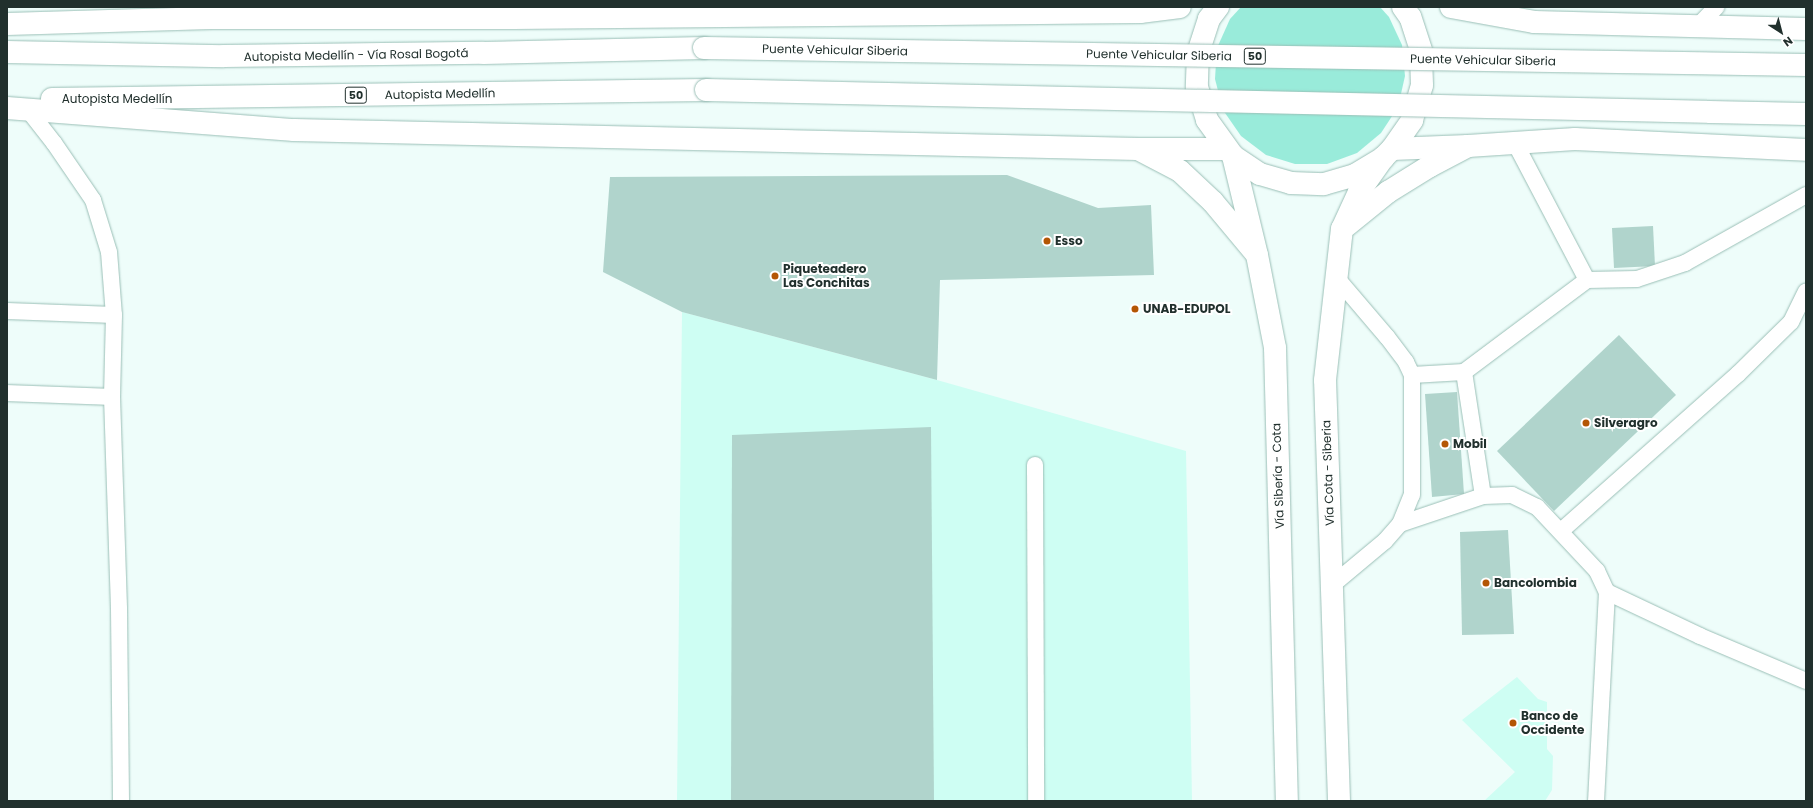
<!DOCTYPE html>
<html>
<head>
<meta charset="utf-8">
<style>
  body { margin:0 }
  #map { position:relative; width:1813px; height:808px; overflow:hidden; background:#eefdfa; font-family:Poppins,sans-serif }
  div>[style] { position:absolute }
  .built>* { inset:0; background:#cefef3 }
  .green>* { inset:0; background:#99ebda }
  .building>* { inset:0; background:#b0d4cc }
  .roads { filter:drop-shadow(0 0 1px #9abfb6) drop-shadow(0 0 1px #9abfb6) }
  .service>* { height:16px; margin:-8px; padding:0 8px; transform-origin:8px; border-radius:8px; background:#fff }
  .primary>* { height:22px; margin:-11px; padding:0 11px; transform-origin:11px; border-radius:11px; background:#fff }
  .trunk>* { height:22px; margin:-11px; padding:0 11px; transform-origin:11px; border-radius:11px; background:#fff }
  .bridges { filter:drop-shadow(0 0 1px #9abfb6) drop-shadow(0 0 1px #9abfb6) }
  .trunk-bridge>* { height:22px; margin:-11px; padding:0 11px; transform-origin:11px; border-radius:11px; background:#fff }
  .dots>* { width:11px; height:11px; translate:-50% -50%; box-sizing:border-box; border:2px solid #fff; border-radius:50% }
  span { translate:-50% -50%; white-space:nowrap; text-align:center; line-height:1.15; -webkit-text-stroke:4px #fff; paint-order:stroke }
  .shield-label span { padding:1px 3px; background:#fff; border:1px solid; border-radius:3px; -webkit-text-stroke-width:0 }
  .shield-label { font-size:11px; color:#21302d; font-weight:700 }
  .street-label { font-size:12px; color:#21302d }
  .poi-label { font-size:12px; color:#21302d; font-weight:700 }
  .left { translate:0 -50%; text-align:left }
  .frame { position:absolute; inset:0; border:8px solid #21302d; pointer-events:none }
  .north { position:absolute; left:1761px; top:12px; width:40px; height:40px; -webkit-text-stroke:3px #fff; paint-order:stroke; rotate:144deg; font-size:11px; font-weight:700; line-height:16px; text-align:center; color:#21302d }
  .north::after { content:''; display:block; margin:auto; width:14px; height:18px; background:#21302d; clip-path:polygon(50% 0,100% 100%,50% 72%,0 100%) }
</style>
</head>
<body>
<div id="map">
  <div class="built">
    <i style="clip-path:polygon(682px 312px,937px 380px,1186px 451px,1192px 801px,677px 801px)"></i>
    <i style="clip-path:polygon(1517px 677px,1538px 699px,1547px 702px,1547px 749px,1553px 756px,1552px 790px,1545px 801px,1484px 801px,1515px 772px,1462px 720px)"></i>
  </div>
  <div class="green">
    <i style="clip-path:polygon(1241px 7px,1380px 7px,1389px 17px,1402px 45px,1405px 76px,1398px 107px,1381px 133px,1357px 153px,1327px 164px,1295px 164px,1266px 155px,1241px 136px,1223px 110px,1215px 79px,1217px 48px,1230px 19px)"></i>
  </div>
  <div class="building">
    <i style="clip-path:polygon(1007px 175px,1098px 208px,1151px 205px,1154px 275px,940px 280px,937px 380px,682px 312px,603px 272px,610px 177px)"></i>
    <i style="clip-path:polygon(1653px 226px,1655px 266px,1614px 268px,1612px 228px)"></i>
    <i style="clip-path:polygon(1619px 335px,1676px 395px,1554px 511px,1497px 451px)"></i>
    <i style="clip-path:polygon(1457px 392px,1464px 494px,1432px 497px,1425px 394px)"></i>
    <i style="clip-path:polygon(931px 427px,934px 801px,731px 801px,732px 435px)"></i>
    <i style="clip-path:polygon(1508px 530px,1514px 634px,1462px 635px,1460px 532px)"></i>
  </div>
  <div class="roads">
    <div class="service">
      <i style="left:1697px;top:27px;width:28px;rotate:-46deg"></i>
      <i style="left:29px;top:111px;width:41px;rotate:52deg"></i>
      <i style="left:54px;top:143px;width:69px;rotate:55.6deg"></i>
      <i style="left:93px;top:200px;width:54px;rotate:72.9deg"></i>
      <i style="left:109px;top:252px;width:63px;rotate:85.5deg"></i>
      <i style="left:114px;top:315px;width:82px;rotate:91.4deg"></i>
      <i style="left:112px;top:397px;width:212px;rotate:88.1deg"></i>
      <i style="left:119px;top:609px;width:192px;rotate:89.4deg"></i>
      <i style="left:1587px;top:280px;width:50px;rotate:-1.1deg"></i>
      <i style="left:1637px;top:279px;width:51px;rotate:-18.4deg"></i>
      <i style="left:1685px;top:263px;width:139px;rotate:-29.3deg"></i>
      <i style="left:7px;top:311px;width:107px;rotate:2.1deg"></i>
      <i style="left:1464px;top:372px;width:125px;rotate:81.3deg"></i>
      <i style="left:1412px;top:375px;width:52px;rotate:-3.3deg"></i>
      <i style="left:1464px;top:372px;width:154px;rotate:-36.8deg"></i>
      <i style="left:1587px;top:280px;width:155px;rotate:-117.7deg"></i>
      <i style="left:7px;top:393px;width:105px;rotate:2.2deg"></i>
      <i style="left:1035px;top:465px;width:336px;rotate:89.8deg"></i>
      <i style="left:1400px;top:524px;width:88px;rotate:-18.6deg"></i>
      <i style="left:1483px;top:496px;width:29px;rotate:-2deg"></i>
      <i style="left:1512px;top:495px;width:28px;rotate:26deg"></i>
      <i style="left:1537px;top:507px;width:88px;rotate:46.8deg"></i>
      <i style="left:1597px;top:571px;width:23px;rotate:65deg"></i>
      <i style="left:1607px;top:592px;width:209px;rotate:93deg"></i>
      <i style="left:1561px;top:531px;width:237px;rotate:-41.6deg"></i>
      <i style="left:1738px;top:374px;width:74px;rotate:-44.5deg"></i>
      <i style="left:1791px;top:322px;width:34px;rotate:-64deg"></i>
      <i style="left:1331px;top:586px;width:70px;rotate:-39.8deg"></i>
      <i style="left:1385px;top:541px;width:23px;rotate:-49deg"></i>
      <i style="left:1400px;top:524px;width:31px;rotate:-68deg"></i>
      <i style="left:1412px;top:495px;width:120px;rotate:-90deg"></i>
      <i style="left:1412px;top:375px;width:14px;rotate:-115deg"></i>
      <i style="left:1406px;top:362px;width:31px;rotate:-127deg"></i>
      <i style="left:1387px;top:337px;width:79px;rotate:-130.4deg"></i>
      <i style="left:1607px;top:592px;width:103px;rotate:25.3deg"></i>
      <i style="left:1700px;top:636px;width:115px;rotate:23deg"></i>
    </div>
    <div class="primary">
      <i style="left:1218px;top:7px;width:15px;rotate:127deg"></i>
      <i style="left:1209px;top:19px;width:35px;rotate:108deg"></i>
      <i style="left:1198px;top:52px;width:35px;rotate:92deg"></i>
      <i style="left:1197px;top:87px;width:34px;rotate:73deg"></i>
      <i style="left:1207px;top:120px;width:44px;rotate:54.2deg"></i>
      <i style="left:1233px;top:156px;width:32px;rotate:34deg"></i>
      <i style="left:1260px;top:174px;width:32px;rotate:16deg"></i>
      <i style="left:1291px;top:183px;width:33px;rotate:2deg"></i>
      <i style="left:1324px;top:184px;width:32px;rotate:-16deg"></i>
      <i style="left:1355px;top:175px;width:33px;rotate:-31deg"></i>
      <i style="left:1383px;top:158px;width:13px;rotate:-45deg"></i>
      <i style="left:1392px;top:149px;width:35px;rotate:-55deg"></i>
      <i style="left:1412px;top:120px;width:36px;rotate:-74deg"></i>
      <i style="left:1422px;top:85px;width:35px;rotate:-92deg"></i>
      <i style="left:1421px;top:50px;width:35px;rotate:-108deg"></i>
      <i style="left:1410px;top:17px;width:12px;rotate:-125deg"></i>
      <i style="left:1138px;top:149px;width:47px;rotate:27.6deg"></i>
      <i style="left:1180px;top:171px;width:45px;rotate:43.2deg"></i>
      <i style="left:1213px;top:202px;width:64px;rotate:50.1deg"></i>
      <i style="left:1233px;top:156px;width:102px;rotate:76.4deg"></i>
      <i style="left:1257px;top:255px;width:95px;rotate:79deg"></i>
      <i style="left:1275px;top:348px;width:453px;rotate:88.5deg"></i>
      <i style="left:1346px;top:226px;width:54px;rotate:-39deg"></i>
      <i style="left:1388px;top:192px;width:49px;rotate:-31.8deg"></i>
      <i style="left:1430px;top:166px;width:43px;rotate:-27.8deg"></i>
      <i style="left:1339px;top:801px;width:421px;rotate:-91.9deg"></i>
      <i style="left:1325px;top:380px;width:152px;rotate:-83.6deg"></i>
      <i style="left:1342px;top:229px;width:41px;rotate:-65.3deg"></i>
      <i style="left:1359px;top:192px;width:42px;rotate:-54.8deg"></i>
    </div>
    <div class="trunk">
      <i style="left:1451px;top:7px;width:84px;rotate:10.2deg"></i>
      <i style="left:1534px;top:22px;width:272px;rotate:1.5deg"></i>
      <i style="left:7px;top:24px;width:204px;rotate:-1.7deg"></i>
      <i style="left:211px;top:18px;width:302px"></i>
      <i style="left:513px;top:18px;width:627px;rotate:-0.55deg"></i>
      <i style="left:1140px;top:12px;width:40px;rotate:-7.1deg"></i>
      <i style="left:7px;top:52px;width:217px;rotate:1.1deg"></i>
      <i style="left:224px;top:56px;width:259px;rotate:-0.7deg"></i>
      <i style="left:483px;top:53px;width:221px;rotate:-1.3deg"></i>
      <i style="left:52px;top:99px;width:654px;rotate:-0.79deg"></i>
      <i style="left:7px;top:108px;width:288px;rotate:4.4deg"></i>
      <i style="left:294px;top:130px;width:844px;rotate:1.29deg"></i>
      <i style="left:1138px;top:149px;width:88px"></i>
      <i style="left:1392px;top:149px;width:76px;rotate:-2.3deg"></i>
      <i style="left:1468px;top:146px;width:107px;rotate:-3.7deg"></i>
      <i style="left:1575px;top:139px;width:231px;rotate:2.7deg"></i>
    </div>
  </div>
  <div class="bridges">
    <div class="trunk-bridge">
      <i style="left:704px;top:48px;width:1102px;rotate:0.88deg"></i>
      <i style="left:706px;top:90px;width:1100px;rotate:1.25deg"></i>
    </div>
  </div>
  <div class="dots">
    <i style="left:1047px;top:241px;background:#b45604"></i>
    <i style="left:775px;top:276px;background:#b45604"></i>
    <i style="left:1135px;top:309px;background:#b45604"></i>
    <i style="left:1586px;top:423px;background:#b45604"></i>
    <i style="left:1445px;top:444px;background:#b45604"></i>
    <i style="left:1486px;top:583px;background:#b45604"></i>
    <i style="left:1513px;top:723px;background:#b45604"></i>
  </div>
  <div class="shield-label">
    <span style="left:1255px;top:56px">50</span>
    <span style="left:356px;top:95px">50</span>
  </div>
  <div class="street-label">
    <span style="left:835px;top:50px;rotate:1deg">Puente Vehicular Siberia</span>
    <span style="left:356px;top:55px;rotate:-1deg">Autopista Medellín - Vía Rosal Bogotá</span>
    <span style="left:1159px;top:55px;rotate:1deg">Puente Vehicular Siberia</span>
    <span style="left:1483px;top:60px;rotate:1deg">Puente Vehicular Siberia</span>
    <span style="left:440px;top:94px;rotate:-1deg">Autopista Medellín</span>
    <span style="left:117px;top:99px">Autopista Medellín</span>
    <span style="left:1328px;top:473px;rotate:-92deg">Vía Cota - Siberia</span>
    <span style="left:1278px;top:476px;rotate:-92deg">Vía Sibería - Cota</span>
  </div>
  <div class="poi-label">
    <span class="left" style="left:1055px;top:241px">Esso</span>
    <span class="left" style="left:783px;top:276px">Piqueteadero<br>Las Conchitas</span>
    <span class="left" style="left:1143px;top:309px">UNAB-EDUPOL</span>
    <span class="left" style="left:1594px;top:423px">Silveragro</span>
    <span class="left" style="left:1453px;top:444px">Mobil</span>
    <span class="left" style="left:1494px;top:583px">Bancolombia</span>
    <span class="left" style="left:1521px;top:723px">Banco de<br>Occidente</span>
  </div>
  <div class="frame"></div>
  <div class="north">N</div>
</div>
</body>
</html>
